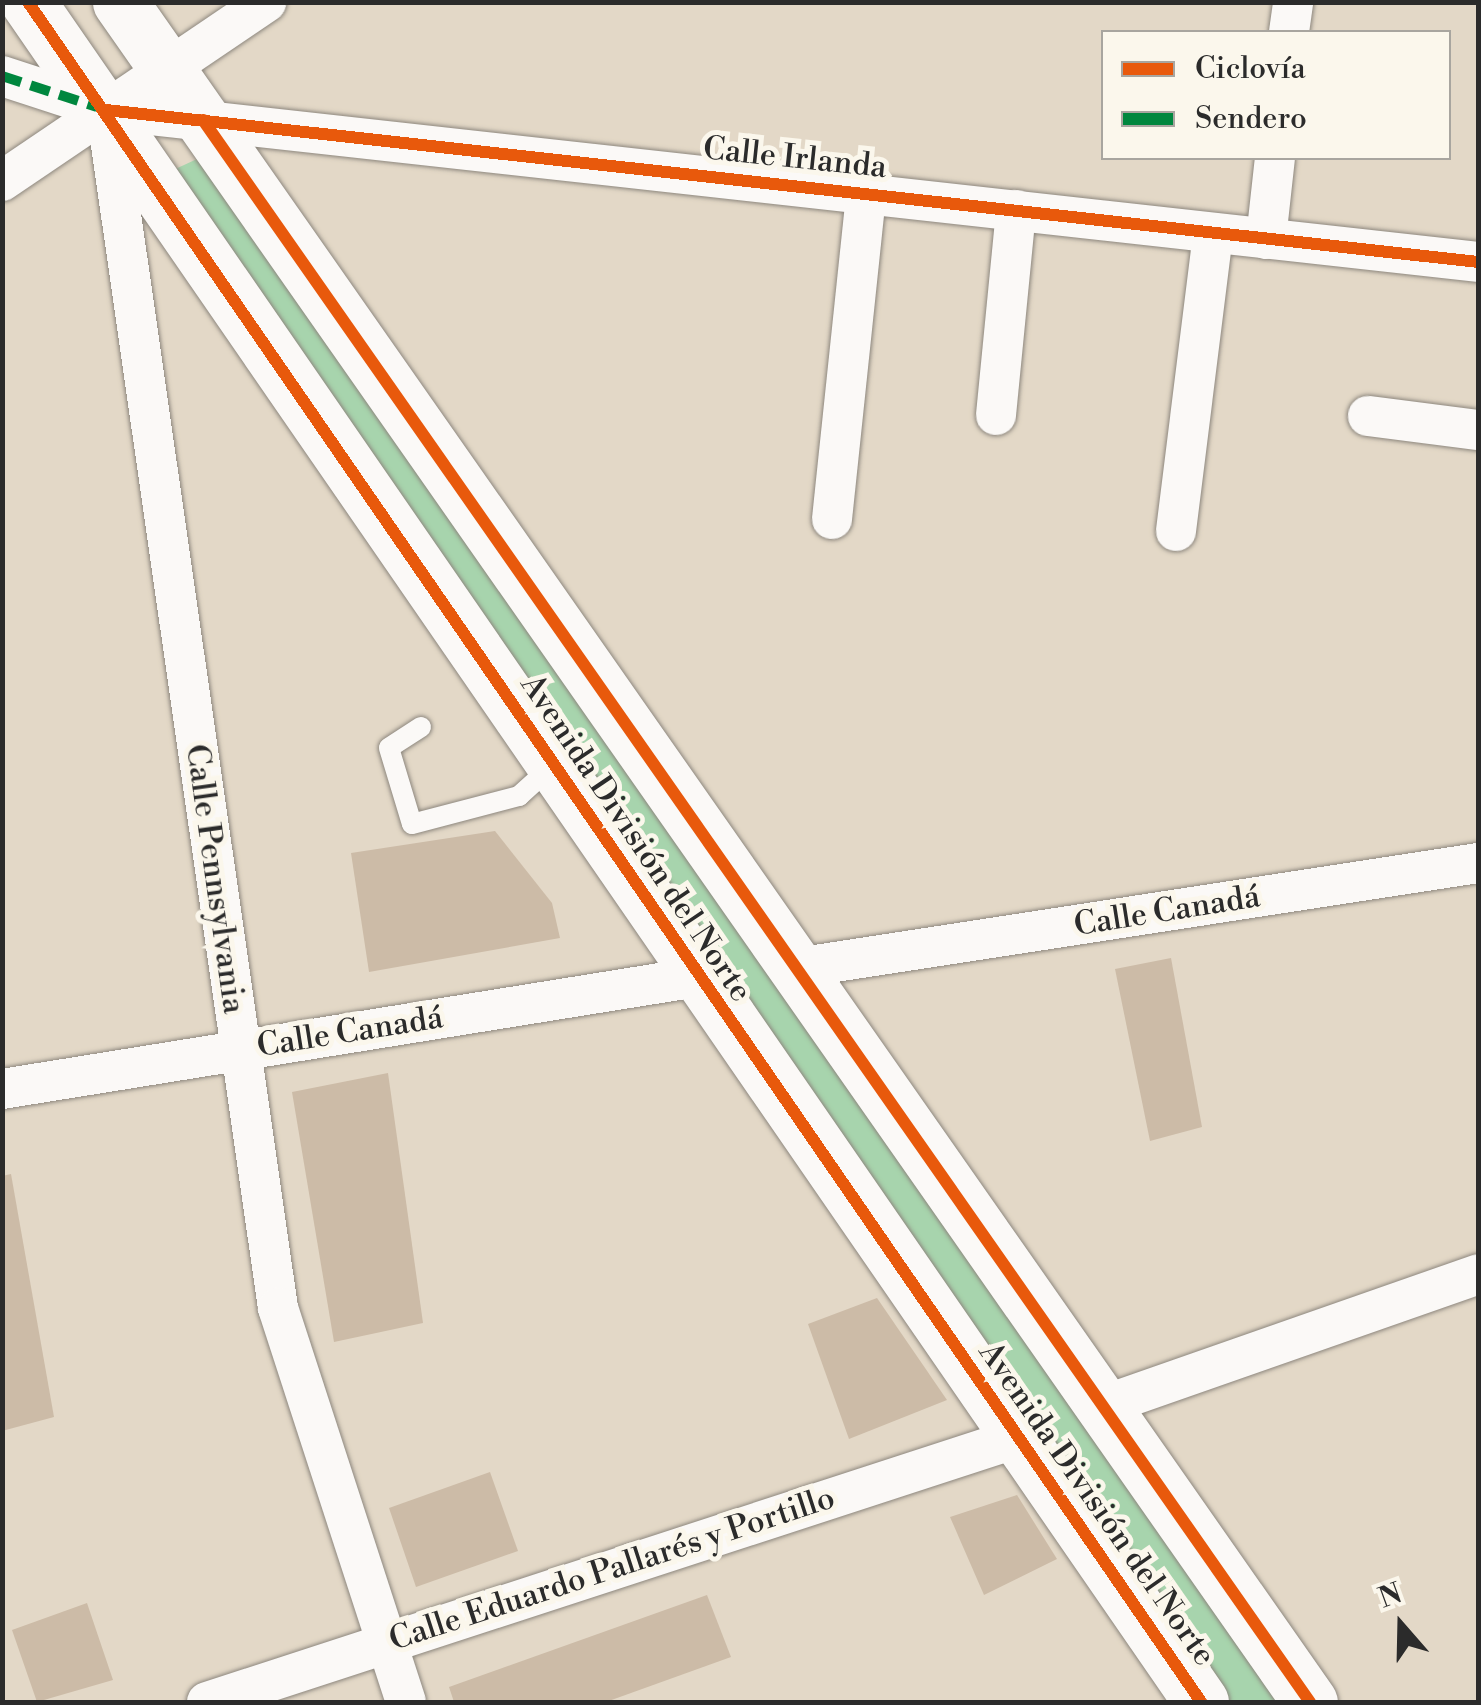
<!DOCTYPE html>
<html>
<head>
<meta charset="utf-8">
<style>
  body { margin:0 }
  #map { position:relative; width:1481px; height:1705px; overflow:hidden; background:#e3d8c7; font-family:"Libre Bodoni",serif }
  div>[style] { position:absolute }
  .green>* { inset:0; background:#a7d4ad }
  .building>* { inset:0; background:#ccbba7 }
  .roads { filter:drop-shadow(0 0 2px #8d877e) drop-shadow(0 0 2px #8d877e) }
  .lane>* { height:20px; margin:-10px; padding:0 10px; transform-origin:10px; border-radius:10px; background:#fbf9f7 }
  .street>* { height:40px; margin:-20px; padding:0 20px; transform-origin:20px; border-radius:20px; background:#fbf9f7 }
  .secondary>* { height:55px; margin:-27.5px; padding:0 27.5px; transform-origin:27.5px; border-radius:27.5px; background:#fbf9f7 }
  .quiet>* { height:10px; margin-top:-5px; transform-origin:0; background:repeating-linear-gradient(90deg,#00873e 0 20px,transparent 0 30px) }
  .cycleway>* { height:12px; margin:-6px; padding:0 6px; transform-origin:6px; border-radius:6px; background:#e8590c }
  span { translate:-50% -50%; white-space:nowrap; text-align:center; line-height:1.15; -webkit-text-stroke:10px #fbf7ec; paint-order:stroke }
  .street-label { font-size:32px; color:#2b2b2b }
  .frame { position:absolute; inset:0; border:5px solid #2b2b2b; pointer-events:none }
  .legend { position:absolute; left:1101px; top:30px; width:350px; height:130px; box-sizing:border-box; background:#fbf7ec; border:2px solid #a8a59f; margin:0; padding:12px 18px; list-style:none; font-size:30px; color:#2b2b2b }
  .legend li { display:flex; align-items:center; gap:20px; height:50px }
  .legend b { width:50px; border:2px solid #a8a59f }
  .north { position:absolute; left:1351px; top:1575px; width:100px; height:100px; -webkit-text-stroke:8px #fbf7ec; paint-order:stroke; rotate:340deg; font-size:28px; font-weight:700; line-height:40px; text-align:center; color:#2b2b2b }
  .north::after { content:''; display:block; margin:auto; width:35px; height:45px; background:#2b2b2b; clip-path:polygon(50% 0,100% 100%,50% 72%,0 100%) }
</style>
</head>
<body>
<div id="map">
  <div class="green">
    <i style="clip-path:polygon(197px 159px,1290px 1702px,1226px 1702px,171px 171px)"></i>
  </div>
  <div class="building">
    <i style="clip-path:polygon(495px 831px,552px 903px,560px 938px,369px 972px,351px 853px)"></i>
    <i style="clip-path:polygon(1171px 958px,1202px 1127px,1150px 1141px,1115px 969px)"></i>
    <i style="clip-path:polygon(388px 1073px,423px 1323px,334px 1342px,292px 1092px)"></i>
    <i style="clip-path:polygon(11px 1174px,54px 1417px,2px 1431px,2px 1176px)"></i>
    <i style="clip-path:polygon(877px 1298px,947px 1400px,849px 1439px,808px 1324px)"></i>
    <i style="clip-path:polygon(490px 1472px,518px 1551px,416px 1587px,389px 1508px)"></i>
    <i style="clip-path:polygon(1017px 1495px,1057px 1559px,984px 1595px,950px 1517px)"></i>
    <i style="clip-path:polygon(707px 1595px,731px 1657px,606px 1702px,454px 1702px,449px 1687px)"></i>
    <i style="clip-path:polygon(87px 1603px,113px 1680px,37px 1702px,12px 1630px)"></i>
  </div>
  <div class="roads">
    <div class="lane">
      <i style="left:421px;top:727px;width:38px;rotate:147deg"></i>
      <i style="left:389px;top:748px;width:79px;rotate:73.2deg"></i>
      <i style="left:412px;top:824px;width:111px;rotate:-14.7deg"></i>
      <i style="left:519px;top:796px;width:43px;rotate:-42.2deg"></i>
    </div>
    <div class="street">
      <i style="left:1289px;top:32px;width:30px;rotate:-82deg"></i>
      <i style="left:2px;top:76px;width:109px;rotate:18.1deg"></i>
      <i style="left:106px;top:110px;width:1380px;rotate:6.32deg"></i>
      <i style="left:108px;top:124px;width:1196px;rotate:81.83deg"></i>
      <i style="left:278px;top:1308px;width:414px;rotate:72deg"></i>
      <i style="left:2px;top:181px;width:319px;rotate:-34.1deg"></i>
      <i style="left:1266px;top:239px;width:81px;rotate:-83.7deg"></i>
      <i style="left:996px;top:415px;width:206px;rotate:-84.4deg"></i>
      <i style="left:1368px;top:416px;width:111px;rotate:7.3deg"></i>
      <i style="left:832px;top:519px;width:328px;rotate:-84deg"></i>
      <i style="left:1176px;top:531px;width:300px;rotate:-82.9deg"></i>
      <i style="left:796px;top:968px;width:690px;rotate:-8.75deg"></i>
      <i style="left:2px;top:1089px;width:704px;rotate:-9.15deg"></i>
      <i style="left:1099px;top:1407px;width:402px;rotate:-19.3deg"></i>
      <i style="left:207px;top:1702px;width:852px;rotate:-18.05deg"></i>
    </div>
    <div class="secondary">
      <i style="left:28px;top:2px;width:2065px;rotate:55.39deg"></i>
      <i style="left:120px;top:2px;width:2075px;rotate:55.01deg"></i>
    </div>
  </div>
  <div class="quiet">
    <i style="left:2px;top:76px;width:100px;rotate:18.1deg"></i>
  </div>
  <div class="cycleway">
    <i style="left:28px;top:2px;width:2065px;rotate:55.39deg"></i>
    <i style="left:106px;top:110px;width:1380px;rotate:6.32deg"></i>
    <i style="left:203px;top:120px;width:1931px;rotate:55.02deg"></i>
  </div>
  <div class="street-label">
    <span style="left:795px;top:158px;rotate:6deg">Calle Irlanda</span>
    <span style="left:636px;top:838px;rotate:56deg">Avenida División del Norte</span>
    <span style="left:215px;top:879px;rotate:82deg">Calle Pennsylvania</span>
    <span style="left:1167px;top:911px;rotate:-9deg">Calle Canadá</span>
    <span style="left:350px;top:1032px;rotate:-9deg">Calle Canadá</span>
    <span style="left:1097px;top:1504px;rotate:55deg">Avenida División del Norte</span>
    <span style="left:612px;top:1569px;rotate:-18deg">Calle Eduardo Pallarés y Portillo</span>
  </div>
  <div class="frame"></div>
  <ul class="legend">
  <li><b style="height:12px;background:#e8590c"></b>Ciclovía</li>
  <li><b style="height:12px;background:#00873e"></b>Sendero</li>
  </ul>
  <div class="north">N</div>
</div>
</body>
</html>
